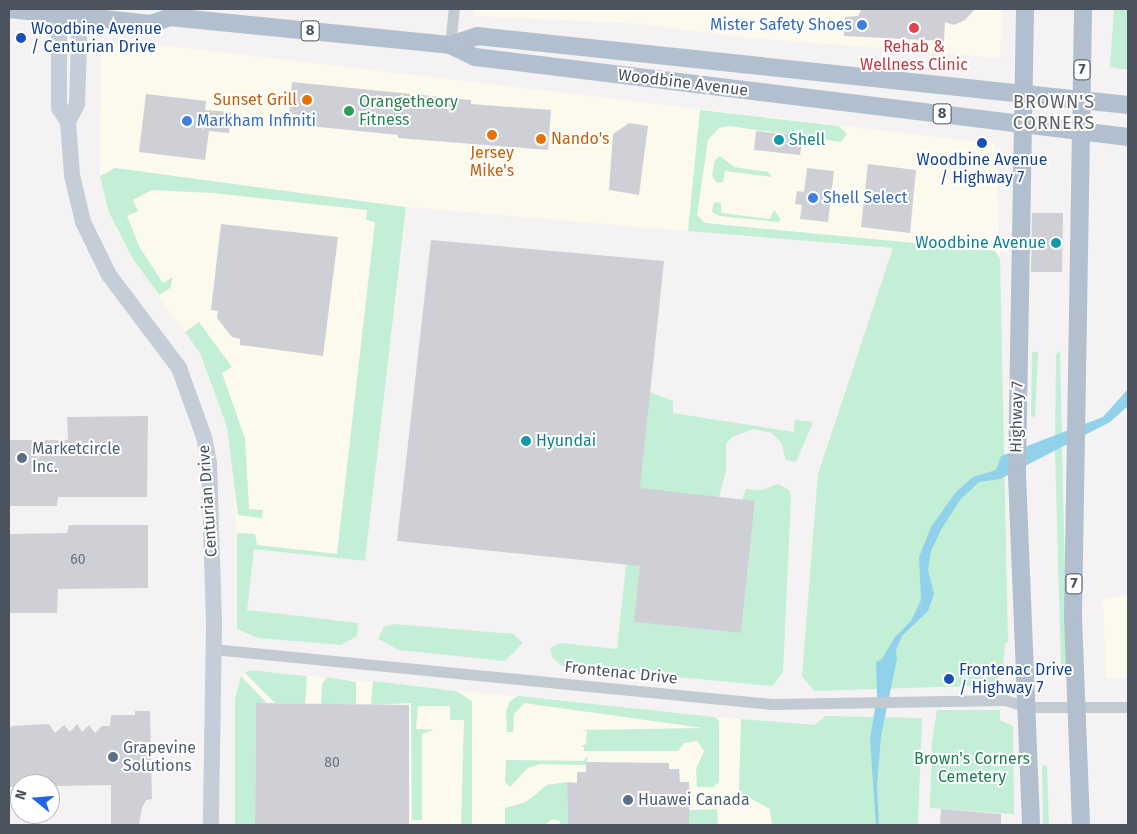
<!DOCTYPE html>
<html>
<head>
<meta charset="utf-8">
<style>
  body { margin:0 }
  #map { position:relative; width:1137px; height:834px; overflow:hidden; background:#f4f2f2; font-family:"Fira Sans",sans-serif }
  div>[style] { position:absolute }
  .commercial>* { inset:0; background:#fcf9ed }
  .green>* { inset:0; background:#c3efd6 }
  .water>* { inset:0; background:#91d2ea }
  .building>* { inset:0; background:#cfd0d6 }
  .street>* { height:11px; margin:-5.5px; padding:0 5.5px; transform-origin:5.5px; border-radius:5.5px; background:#c3cbd2 }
  .secondary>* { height:16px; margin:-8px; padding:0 8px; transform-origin:8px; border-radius:8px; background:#c5cdd9 }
  .primary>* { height:18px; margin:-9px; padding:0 9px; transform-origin:9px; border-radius:9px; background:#b2bfcf }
  .dots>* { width:14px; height:14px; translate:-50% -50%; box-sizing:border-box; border:2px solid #fff; border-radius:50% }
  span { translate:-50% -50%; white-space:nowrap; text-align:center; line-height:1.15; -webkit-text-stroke:4px #fff; paint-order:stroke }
  .number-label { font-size:14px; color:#6b727c }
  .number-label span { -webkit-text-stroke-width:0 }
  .shield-label span { padding:1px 4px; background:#fff; border:1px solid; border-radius:4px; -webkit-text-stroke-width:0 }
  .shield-label { font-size:15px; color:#4a535e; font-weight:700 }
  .shop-label { font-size:16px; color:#366cbe }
  .right { translate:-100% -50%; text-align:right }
  .left { translate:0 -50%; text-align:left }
  .transit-label { font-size:16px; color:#164399 }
  .health-label { font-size:16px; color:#be3a42 }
  .street-label { font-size:16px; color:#4a535e }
  .food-label { font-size:16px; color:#c56008 }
  .leisure-label { font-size:16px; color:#27864d }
  .culture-label { font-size:16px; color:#0d838f }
  .service-label { font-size:16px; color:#4e5e75 }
  .park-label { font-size:16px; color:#1b7f53 }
  .neighbourhood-label { font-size:18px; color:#5e6166; letter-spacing:1px }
  .frame { position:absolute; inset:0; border:10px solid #4a535e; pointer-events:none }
  .north { position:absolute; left:10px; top:774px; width:50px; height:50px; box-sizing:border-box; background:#fff; border:1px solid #b7babf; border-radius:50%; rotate:287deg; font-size:14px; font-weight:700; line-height:20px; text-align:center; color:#4a535e }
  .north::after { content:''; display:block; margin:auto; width:18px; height:22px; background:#2067df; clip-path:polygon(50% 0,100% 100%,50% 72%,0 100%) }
</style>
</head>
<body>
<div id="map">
  <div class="commercial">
    <i style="clip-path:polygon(476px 9px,1002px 9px,1000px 58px,740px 37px,642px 24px,474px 16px)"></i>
    <i style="clip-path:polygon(135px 42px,996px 144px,1000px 258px,407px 207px,365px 561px,237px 546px,233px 461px,227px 427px,213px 389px,200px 353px,156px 293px,116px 231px,109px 213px,100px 176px,101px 51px,108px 44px)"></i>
    <i style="clip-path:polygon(1128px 596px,1128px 677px,1106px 678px,1103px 598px)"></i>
    <i style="clip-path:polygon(250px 670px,741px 719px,739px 792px,770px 809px,772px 825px,235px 825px,236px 689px,241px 676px)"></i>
  </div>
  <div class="green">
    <i style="clip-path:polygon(1114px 9px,1128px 9px,1128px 70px,1110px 67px)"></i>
    <i style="clip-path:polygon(700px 110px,839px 126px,847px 134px,841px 142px,730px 126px,719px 128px,708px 140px,697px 215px,705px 223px,988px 250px,995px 251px,1000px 258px,1008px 642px,1005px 643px,1003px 669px,999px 671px,998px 685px,814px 691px,802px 676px,818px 474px,893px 248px,688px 231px)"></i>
    <i style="clip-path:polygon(720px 156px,734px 167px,768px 172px,772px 177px,725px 171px,723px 182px,717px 183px,712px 176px,715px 160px)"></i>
    <i style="clip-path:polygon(115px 168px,406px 207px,365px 561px,254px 549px,247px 610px,358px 623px,357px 636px,341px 645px,258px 638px,237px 629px,237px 533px,255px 534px,257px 545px,337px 554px,375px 222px,366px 220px,367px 210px,212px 193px,152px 190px,133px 200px,138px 211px,127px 216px,140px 248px,163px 283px,173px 277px,170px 288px,159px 295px,133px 259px,109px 213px,100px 176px)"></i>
    <i style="clip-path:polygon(714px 202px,721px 203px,721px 213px,770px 219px,774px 210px,781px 220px,778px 222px,720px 216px,712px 212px)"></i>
    <i style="clip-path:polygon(199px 322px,232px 367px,222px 373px,245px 439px,249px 509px,263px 510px,262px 518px,238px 515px,227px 427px,200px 353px,185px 332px)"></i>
    <i style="clip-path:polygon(1036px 351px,1038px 353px,1035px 418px,1031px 415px,1032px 353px)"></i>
    <i style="clip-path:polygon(1060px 351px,1067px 667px,1065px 669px,1061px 666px,1055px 452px,1056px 354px)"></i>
    <i style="clip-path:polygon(649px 392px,673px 401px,673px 413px,794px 432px,795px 420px,813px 422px,796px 462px,786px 460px,781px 443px,772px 433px,753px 429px,732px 437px,726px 444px,726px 471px,719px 497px,639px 496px)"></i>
    <i style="clip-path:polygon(778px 484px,789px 490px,791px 497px,783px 671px,773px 686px,562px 666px,553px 658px,550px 648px,560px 643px,617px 649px,626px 565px,633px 565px,634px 558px,641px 559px,635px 622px,741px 633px,755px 501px,742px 500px,746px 489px,762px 490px)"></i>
    <i style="clip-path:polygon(393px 624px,513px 634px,523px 643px,505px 661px,399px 650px,378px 639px,384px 627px)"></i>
    <i style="clip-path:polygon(250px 670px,307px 676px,305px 704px,275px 703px,245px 673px)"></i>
    <i style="clip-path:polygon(241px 676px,267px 703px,256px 703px,255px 825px,235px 825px,235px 698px)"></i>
    <i style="clip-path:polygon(327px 677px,356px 682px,356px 704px,321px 704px,322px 684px)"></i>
    <i style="clip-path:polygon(373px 681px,456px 691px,472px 701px,472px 825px,461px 825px,464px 720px,450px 720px,450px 706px,418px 706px,416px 729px,433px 730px,422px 734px,422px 820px,412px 820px,411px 703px,371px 705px)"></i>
    <i style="clip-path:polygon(518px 696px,715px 717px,719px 721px,719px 782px,713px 787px,697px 787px,696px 769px,704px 751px,697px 741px,684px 743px,678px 751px,584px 751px,584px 747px,580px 747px,586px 744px,587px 731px,581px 730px,703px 728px,524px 703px,514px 714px,513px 732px,507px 732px,506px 711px,510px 701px)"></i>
    <i style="clip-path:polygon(937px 710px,1000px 710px,1000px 720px,1013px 726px,1014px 814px,930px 808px,932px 742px)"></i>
    <i style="clip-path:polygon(826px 716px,922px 718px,918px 825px,772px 825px,770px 809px,739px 792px,741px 719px,814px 725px)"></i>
    <i style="clip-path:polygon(588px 756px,586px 765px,540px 764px,528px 768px,510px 787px,505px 782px,506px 760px,583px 761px)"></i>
    <i style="clip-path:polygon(1042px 765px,1047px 766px,1049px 825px,1043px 825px)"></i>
    <i style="clip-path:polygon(567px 782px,568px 825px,560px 825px,560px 821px,552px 819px,545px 825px,505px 825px,505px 808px,526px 802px,547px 785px)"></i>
    <i style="clip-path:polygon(717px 809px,718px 825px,689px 825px,689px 810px)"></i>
  </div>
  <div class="water">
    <i style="clip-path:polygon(1128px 389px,1128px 406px,1110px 422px,1000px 479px,979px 482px,960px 500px,941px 530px,931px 551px,928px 570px,934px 594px,928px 611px,902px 636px,896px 650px,897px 659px,881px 736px,877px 786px,879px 825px,876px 825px,870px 740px,877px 695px,876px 662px,881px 660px,895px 637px,911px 621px,921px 600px,919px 557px,931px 527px,956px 492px,973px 477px,996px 470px,1001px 456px,1103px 417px)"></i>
  </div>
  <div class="building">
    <i style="clip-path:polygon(862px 9px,975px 9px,965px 20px,954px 25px,945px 22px,944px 41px,844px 36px,845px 17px,858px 16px)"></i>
    <i style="clip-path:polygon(292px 82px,471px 100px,471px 104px,551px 110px,548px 150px,398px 138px,398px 135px,299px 125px,301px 115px,289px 114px)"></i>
    <i style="clip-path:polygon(146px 94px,206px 101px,205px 110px,231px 112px,229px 133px,209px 131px,205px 160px,139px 152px)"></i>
    <i style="clip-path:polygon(629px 123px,648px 126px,639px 195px,609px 190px,613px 134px)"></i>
    <i style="clip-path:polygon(756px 131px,803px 136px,800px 155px,754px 150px)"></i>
    <i style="clip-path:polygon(868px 164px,916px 170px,910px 233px,861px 227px)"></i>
    <i style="clip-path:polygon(807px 168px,834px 171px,828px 222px,800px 219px,802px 205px,795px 204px,797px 191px,804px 192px)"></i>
    <i style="clip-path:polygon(1032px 213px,1063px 213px,1062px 272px,1031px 272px)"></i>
    <i style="clip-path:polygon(221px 224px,338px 237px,323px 356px,240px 345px,240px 339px,232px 337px,217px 318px,218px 311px,211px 310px)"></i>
    <i style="clip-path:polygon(431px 240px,664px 261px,640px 488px,755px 501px,741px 633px,634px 622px,640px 566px,397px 541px)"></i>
    <i style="clip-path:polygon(148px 416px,147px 497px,58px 497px,57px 506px,9px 506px,9px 440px,68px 440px,67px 417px)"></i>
    <i style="clip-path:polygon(69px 525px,148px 525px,148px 588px,58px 589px,57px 613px,9px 613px,9px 534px,67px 533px)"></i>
    <i style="clip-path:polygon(256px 703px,409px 705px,409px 825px,255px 825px)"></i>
    <i style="clip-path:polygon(135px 711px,150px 711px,152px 799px,146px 800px,142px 808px,139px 825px,111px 825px,111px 785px,9px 787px,9px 729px,12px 726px,49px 724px,55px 733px,64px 725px,70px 732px,77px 724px,82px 732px,89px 725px,95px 733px,102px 726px,110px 726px,111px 715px,135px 715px)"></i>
    <i style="clip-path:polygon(586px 762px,669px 763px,669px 769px,679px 769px,680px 782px,689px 782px,689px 825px,568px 825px,567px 782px,577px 783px,577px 772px,586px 772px)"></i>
    <i style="clip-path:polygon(941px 809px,1001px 814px,1001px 825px,940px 825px)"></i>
  </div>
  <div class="street">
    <i style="left:450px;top:45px;width:36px;rotate:-84deg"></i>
    <i style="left:213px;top:649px;width:562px;rotate:5.62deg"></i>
    <i style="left:772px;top:704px;width:233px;rotate:-1deg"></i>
    <i style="left:1005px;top:700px;width:22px;rotate:18deg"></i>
    <i style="left:1026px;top:707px;width:102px"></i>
  </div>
  <div class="secondary">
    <i style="left:59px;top:9px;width:99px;rotate:90deg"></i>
    <i style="left:59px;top:108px;width:17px;rotate:57deg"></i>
    <i style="left:80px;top:9px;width:95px;rotate:91.8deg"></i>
    <i style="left:77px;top:104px;width:20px;rotate:117deg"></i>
    <i style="left:68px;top:122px;width:53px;rotate:85.7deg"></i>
    <i style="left:72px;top:175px;width:48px;rotate:76.8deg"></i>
    <i style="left:83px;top:222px;width:59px;rotate:63.9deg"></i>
    <i style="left:109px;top:275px;width:116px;rotate:53deg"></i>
    <i style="left:179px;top:368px;width:73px;rotate:70.1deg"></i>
    <i style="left:204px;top:437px;width:26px;rotate:79deg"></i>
    <i style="left:209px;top:463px;width:161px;rotate:88.2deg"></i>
    <i style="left:214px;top:624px;width:201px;rotate:90.9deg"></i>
  </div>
  <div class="primary">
    <i style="left:9px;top:9px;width:143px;rotate:6deg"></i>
    <i style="left:151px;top:24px;width:20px;rotate:-20deg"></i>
    <i style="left:170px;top:17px;width:281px;rotate:5.7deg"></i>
    <i style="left:450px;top:45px;width:28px;rotate:26deg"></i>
    <i style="left:475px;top:57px;width:658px;rotate:6.98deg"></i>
    <i style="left:1025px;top:9px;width:466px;rotate:91deg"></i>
    <i style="left:1017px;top:475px;width:350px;rotate:87.7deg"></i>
    <i style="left:450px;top:45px;width:28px;rotate:-18deg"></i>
    <i style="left:477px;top:36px;width:655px;rotate:6.05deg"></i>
    <i style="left:1081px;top:825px;width:210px;rotate:-92.2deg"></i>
    <i style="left:1073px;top:615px;width:606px;rotate:-89.05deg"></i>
  </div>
  <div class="dots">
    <i style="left:862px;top:25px;background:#3f7fe0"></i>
    <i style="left:914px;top:28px;background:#e0444e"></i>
    <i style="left:21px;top:38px;background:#1a4fb4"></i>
    <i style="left:307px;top:100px;background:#e8710a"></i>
    <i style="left:349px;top:111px;background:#2e9e5b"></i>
    <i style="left:187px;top:121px;background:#3f7fe0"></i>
    <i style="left:492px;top:135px;background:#e8710a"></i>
    <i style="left:541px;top:139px;background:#e8710a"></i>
    <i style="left:779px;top:140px;background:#0f9aa8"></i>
    <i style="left:982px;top:143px;background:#1a4fb4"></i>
    <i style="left:813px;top:198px;background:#3f7fe0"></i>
    <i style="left:1056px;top:243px;background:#0f9aa8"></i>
    <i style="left:526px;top:441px;background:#0f9aa8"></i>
    <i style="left:22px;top:458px;background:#5c6f8a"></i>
    <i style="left:949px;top:679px;background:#1a4fb4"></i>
    <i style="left:113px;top:757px;background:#5c6f8a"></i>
    <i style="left:628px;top:800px;background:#5c6f8a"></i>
  </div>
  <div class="number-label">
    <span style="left:78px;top:560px">60</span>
    <span style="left:332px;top:763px">80</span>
  </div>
  <div class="shield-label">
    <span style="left:310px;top:31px">8</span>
    <span style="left:1082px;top:70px">7</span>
    <span style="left:942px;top:114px">8</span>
    <span style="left:1074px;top:584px">7</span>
  </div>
  <div class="shop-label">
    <span class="right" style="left:852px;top:25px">Mister Safety Shoes</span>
    <span class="left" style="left:197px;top:121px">Markham Infiniti</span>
    <span class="left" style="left:823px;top:198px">Shell Select</span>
  </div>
  <div class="transit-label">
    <span class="left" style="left:31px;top:38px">Woodbine Avenue<br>/ Centurian Drive</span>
    <span style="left:982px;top:169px">Woodbine Avenue<br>/ Highway 7</span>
    <span class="left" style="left:959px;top:679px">Frontenac Drive<br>/ Highway 7</span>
  </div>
  <div class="health-label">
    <span style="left:914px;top:56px">Rehab &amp;<br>Wellness Clinic</span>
  </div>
  <div class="street-label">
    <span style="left:683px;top:83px;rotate:7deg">Woodbine Avenue</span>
    <span style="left:1017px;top:417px;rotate:-89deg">Highway 7</span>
    <span style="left:208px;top:501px;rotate:-94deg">Centurian Drive</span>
    <span style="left:621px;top:673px;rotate:6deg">Frontenac Drive</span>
  </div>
  <div class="food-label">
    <span class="right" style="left:297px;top:100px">Sunset Grill</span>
    <span class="left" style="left:551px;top:139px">Nando's</span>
    <span style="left:492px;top:162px">Jersey<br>Mike's</span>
  </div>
  <div class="leisure-label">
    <span class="left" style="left:359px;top:111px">Orangetheory<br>Fitness</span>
  </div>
  <div class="culture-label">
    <span class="left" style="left:789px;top:140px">Shell</span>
    <span class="right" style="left:1046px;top:243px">Woodbine Avenue</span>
    <span class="left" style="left:536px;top:441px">Hyundai</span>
  </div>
  <div class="service-label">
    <span class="left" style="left:32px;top:458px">Marketcircle<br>Inc.</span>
    <span class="left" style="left:123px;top:757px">Grapevine<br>Solutions</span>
    <span class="left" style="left:638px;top:800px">Huawei Canada</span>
  </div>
  <div class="park-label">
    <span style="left:972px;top:768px">Brown's Corners<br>Cemetery</span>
  </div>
  <div class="neighbourhood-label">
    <span style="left:1054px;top:113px">BROWN'S<br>CORNERS</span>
  </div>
  <div class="frame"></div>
  <div class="north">N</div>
</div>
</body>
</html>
